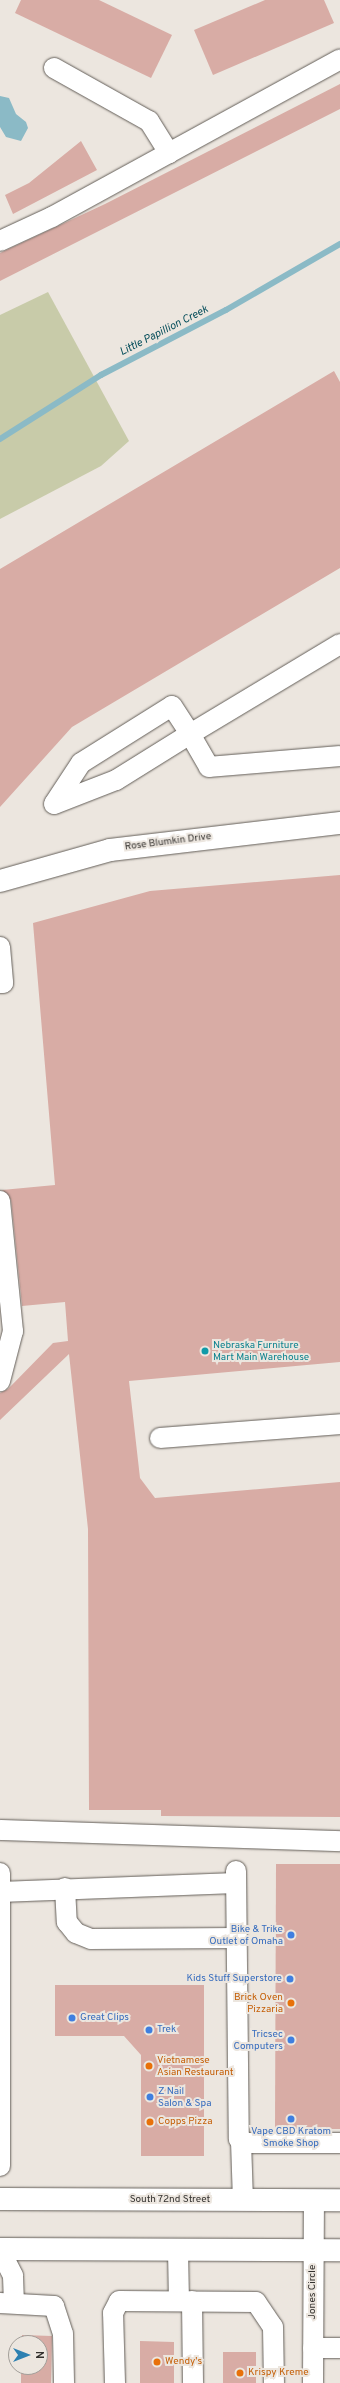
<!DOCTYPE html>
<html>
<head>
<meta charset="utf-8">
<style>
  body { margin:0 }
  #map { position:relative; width:340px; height:2383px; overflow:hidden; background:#ece6df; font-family:Overpass,sans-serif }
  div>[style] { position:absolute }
  .green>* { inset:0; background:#c8cba9 }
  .water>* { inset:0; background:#8bbac6 }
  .stream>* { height:6px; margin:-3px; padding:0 3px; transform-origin:3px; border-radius:3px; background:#8bbac6 }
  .building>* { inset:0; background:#d8aca5 }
  .roads { filter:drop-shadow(0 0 1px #635e58) drop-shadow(0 0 1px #635e58) }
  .minor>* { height:20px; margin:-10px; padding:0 10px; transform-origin:10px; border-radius:10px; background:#fff }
  .major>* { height:22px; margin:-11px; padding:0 11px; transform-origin:11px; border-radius:11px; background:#fff }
  .dots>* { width:11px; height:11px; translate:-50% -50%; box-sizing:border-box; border:2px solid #ece6df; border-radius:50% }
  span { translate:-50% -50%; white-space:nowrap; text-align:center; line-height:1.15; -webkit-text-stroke:4px #ece6df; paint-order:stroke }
  .street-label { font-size:10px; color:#34322f }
  .culture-label { font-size:10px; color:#0d838f }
  .left { translate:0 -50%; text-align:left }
  .shop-label { font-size:10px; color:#366cbe }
  .right { translate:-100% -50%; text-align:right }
  .food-label { font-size:10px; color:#c56008 }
  .water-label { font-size:11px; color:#024b58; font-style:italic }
  .north { position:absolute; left:8px; top:2335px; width:40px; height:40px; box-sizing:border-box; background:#ece6df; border:1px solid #a29e99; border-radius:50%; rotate:90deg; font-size:11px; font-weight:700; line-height:16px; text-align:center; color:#34322f }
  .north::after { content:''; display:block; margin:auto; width:14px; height:18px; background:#2d80b1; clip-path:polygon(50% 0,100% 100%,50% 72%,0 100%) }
</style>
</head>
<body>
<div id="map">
  <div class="green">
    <i style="clip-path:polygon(48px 292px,129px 441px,101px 466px,0 519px,0 315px)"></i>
  </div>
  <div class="water">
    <i style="clip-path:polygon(0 96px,9px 98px,16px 114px,26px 122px,28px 128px,21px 141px,6px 137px,0 127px)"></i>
  </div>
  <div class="stream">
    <i style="left:0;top:439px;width:120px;rotate:-32.4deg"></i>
    <i style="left:101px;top:375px;width:141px;rotate:-27.5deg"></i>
    <i style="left:226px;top:310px;width:132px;rotate:-30.1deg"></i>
  </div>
  <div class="building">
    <i style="clip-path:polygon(21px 0,99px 0,172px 35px,151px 78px,15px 13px)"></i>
    <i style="clip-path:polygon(265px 0,324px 0,334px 23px,213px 75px,194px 30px)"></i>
    <i style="clip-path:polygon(340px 84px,340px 109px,0 281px,0 253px,105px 204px)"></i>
    <i style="clip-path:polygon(81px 141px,97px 170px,13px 214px,5px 195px,29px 183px)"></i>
    <i style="clip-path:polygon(334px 371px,340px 382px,340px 568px,72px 727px,0 807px,0 569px)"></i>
    <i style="clip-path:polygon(340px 875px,340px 1362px,129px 1381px,140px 1478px,155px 1498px,340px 1482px,340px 1817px,161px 1816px,161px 1810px,89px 1810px,88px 1529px,69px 1354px,0 1420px,0 1393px,8px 1389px,53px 1343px,68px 1341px,65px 1302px,22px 1306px,11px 1200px,2px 1190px,55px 1185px,33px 923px,150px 891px)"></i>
    <i style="clip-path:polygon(276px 1864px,340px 1864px,340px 2129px,275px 2129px)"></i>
    <i style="clip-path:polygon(55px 1985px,204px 1985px,204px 2156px,141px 2156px,141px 2055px,124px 2036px,55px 2036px)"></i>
    <i style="clip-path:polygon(22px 2335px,52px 2336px,51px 2383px,21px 2383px,21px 2367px,40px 2367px,40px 2343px,22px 2343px)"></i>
    <i style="clip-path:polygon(140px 2341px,174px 2342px,174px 2383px,140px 2383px)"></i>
    <i style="clip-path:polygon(223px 2352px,256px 2352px,256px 2383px,223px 2383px)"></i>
  </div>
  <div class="roads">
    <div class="minor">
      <i style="left:54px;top:68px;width:109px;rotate:29.2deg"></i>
      <i style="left:149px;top:121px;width:38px;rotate:58deg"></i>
      <i style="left:0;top:241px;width:57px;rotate:-24.8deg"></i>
      <i style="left:52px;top:217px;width:328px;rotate:-28.7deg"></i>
      <i style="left:340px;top:644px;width:175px;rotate:149deg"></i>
      <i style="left:190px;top:734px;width:87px;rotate:148.1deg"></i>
      <i style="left:116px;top:780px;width:66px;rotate:158.8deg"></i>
      <i style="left:54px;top:804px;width:49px;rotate:-56.6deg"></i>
      <i style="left:81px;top:763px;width:107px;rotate:-32.1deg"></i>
      <i style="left:172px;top:706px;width:33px;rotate:57deg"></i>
      <i style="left:190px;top:734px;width:38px;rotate:60deg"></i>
      <i style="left:209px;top:767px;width:131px;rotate:-4.8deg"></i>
      <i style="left:0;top:947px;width:36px;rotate:85deg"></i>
      <i style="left:3px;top:983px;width:3px;rotate:180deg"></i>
      <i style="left:0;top:1201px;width:131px;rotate:84.3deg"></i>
      <i style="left:13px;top:1331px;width:52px;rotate:104.6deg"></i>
      <i style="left:160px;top:1438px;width:181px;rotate:-4.4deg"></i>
      <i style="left:0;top:1830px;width:340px;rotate:1.9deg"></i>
      <i style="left:236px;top:1871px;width:268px;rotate:89.4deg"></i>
      <i style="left:239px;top:2139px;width:9px;rotate:27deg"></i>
      <i style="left:247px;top:2143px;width:93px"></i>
      <i style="left:0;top:1873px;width:293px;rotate:90deg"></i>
      <i style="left:65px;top:1888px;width:34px;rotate:87deg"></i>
      <i style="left:67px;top:1922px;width:14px;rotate:51deg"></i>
      <i style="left:76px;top:1933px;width:16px;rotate:22deg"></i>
      <i style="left:91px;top:1939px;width:146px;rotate:-0.4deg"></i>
      <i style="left:0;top:1892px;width:236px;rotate:-2.2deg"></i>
      <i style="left:241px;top:2141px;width:59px;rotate:88.1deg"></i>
      <i style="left:0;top:2250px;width:29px;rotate:63deg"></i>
      <i style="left:13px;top:2276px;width:27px;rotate:88deg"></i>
      <i style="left:178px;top:2250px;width:51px;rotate:88.9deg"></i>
      <i style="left:192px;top:2301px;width:82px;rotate:89.3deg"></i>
      <i style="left:0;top:2303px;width:54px;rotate:3.2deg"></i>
      <i style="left:54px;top:2306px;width:29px;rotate:72deg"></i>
      <i style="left:63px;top:2334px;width:49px;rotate:88.8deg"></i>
      <i style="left:313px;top:2348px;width:27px"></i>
      <i style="left:115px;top:2383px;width:70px;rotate:-91.6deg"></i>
      <i style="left:113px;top:2313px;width:13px;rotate:-63deg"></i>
      <i style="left:119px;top:2301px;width:137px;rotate:0.4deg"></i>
      <i style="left:256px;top:2302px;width:30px;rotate:56deg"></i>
      <i style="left:273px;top:2327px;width:56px;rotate:89deg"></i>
      <i style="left:313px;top:2383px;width:183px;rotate:-89.7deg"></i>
    </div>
    <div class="major">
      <i style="left:0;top:881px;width:114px;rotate:-15.7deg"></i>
      <i style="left:110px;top:850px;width:232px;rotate:-6.7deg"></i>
      <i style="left:0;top:2199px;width:340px;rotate:0.2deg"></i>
      <i style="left:0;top:2249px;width:340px;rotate:0.2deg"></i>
    </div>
  </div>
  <div class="dots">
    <i style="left:205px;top:1351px;background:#0f9aa8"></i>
    <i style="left:291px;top:1935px;background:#3f7fe0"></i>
    <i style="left:290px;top:1979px;background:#3f7fe0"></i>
    <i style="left:291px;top:2003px;background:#e8710a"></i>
    <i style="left:72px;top:2018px;background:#3f7fe0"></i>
    <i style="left:149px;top:2030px;background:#3f7fe0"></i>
    <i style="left:291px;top:2040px;background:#3f7fe0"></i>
    <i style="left:149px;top:2066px;background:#e8710a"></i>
    <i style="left:150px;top:2097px;background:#3f7fe0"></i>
    <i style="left:291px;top:2119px;background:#3f7fe0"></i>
    <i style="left:150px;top:2122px;background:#e8710a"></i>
    <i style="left:157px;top:2362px;background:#e8710a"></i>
    <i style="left:240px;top:2373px;background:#e8710a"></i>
  </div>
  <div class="street-label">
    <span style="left:168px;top:842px;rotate:-7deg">Rose Blumkin Drive</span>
    <span style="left:170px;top:2200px">South 72nd Street</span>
    <span style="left:313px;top:2292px;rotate:-90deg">Jones Circle</span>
  </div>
  <div class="culture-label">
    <span class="left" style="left:213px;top:1351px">Nebraska Furniture<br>Mart Main Warehouse</span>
  </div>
  <div class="shop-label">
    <span class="right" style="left:283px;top:1935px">Bike &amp; Trike<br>Outlet of Omaha</span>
    <span class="right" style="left:282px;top:1979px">Kids Stuff Superstore</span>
    <span class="left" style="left:80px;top:2018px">Great Clips</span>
    <span class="left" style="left:157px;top:2030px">Trek</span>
    <span class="right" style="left:283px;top:2040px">Tricsec<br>Computers</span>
    <span class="left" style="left:158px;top:2097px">Z Nail<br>Salon &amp; Spa</span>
    <span style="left:291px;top:2137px">Vape CBD Kratom<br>Smoke Shop</span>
  </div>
  <div class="food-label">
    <span class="right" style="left:283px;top:2003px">Brick Oven<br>Pizzaria</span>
    <span class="left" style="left:157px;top:2066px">Vietnamese<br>Asian Restaurant</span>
    <span class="left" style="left:158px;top:2122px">Copps Pizza</span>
    <span class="left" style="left:165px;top:2362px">Wendy's</span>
    <span class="left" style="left:248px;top:2373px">Krispy Kreme</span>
  </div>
  <div class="water-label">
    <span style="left:164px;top:331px;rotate:-27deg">Little Papillion Creek</span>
  </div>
  <div class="north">N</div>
</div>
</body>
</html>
